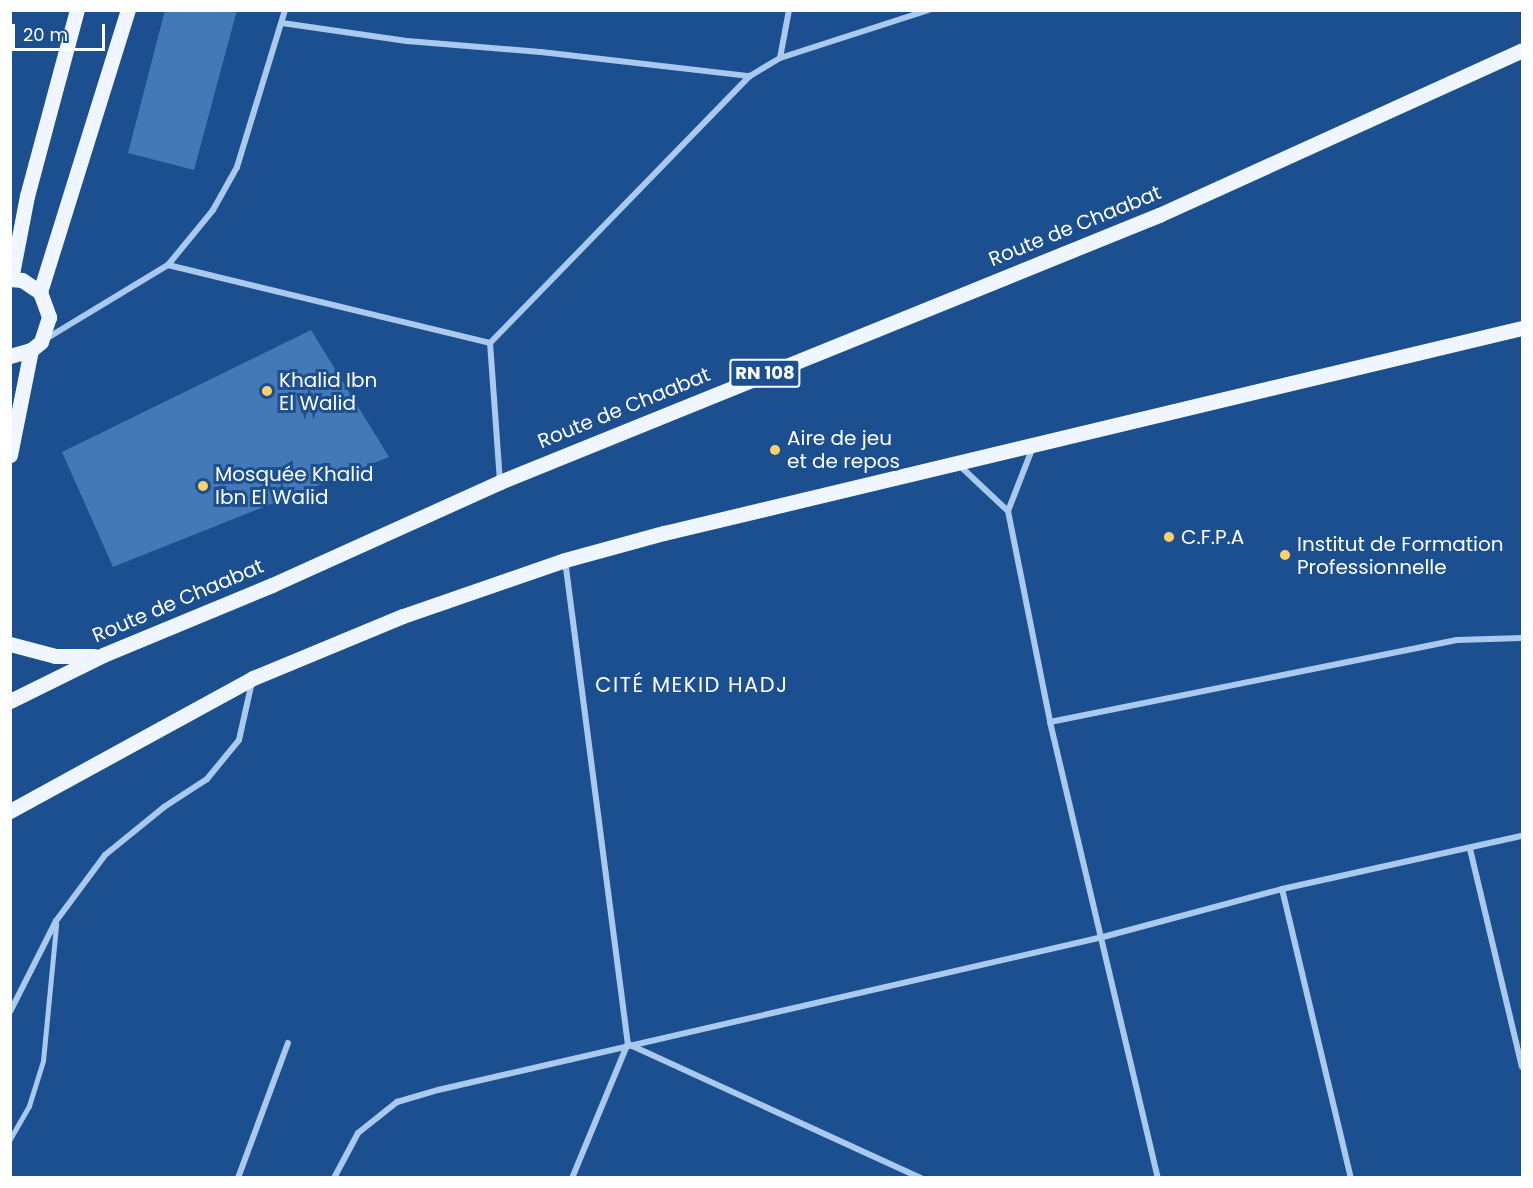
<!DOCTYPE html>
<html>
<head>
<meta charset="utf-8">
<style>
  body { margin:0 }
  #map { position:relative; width:1533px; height:1188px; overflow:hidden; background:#1b4f8f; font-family:Poppins,sans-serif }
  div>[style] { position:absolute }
  .building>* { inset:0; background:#4478b7 }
  .service>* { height:4.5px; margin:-2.25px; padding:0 2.25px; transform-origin:2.25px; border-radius:2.25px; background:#a9c9ee }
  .minor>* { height:6px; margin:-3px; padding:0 3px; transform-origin:3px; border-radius:3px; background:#a9c9ee }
  .primary>* { height:15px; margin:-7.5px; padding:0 7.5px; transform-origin:7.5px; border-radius:7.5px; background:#f0f6ff }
  .dots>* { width:16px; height:16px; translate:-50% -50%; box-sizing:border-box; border:3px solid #1b4f8f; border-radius:50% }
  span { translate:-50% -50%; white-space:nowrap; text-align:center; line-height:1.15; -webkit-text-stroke:6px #1b4f8f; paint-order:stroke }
  .shield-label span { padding:2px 4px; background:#1b4f8f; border:2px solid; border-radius:4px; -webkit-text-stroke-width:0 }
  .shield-label { font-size:18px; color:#fff; font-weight:700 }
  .street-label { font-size:20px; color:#fff }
  .poi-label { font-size:20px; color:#fff }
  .left { translate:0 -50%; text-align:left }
  .neighbourhood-label { font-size:21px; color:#fff; letter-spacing:1.5px }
  .frame { position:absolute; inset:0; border:12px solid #fff; pointer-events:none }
  .scale { position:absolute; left:12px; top:24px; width:93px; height:27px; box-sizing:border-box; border:3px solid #fff; border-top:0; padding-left:8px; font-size:18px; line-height:21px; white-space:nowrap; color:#fff; -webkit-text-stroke:4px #1b4f8f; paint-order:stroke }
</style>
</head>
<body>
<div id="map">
  <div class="building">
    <i style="clip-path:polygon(165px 10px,237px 10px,194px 170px,128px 153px)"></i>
    <i style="clip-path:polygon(311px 330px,389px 457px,113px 567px,62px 452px)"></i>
  </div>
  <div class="service">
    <i style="left:10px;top:1139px;width:38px;rotate:-60deg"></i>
    <i style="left:29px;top:1106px;width:47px;rotate:-72.7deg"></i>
    <i style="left:43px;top:1061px;width:137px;rotate:-84.5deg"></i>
  </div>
  <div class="minor">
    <i style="left:282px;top:23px;width:126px;rotate:8.2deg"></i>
    <i style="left:407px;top:41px;width:134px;rotate:4.7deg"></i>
    <i style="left:541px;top:52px;width:210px;rotate:6.6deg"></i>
    <i style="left:750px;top:76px;width:35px;rotate:-31deg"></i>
    <i style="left:780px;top:58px;width:157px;rotate:-17.9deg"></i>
    <i style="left:780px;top:58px;width:49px;rotate:-79.4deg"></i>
    <i style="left:168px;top:265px;width:331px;rotate:13.6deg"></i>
    <i style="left:44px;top:340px;width:145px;rotate:-31.2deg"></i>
    <i style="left:168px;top:265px;width:71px;rotate:-50.7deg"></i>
    <i style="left:213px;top:210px;width:49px;rotate:-60.8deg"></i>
    <i style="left:237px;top:167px;width:164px;rotate:-73deg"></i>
    <i style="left:960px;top:466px;width:66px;rotate:43.2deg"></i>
    <i style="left:1008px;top:511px;width:215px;rotate:78.7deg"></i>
    <i style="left:1050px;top:722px;width:469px;rotate:76.7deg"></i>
    <i style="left:500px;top:482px;width:139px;rotate:-94.1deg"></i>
    <i style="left:490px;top:343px;width:373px;rotate:-45.8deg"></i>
    <i style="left:1008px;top:511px;width:69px;rotate:-68.7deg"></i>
    <i style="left:565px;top:560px;width:487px;rotate:82.6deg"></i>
    <i style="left:628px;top:1043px;width:146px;rotate:112.5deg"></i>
    <i style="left:1050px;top:722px;width:415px;rotate:-11.4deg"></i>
    <i style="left:1457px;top:640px;width:65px;rotate:-1.8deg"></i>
    <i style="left:1470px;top:849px;width:224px;rotate:76.6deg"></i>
    <i style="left:1282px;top:889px;width:297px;rotate:76.6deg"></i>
    <i style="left:10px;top:1012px;width:102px;rotate:-63.2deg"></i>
    <i style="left:56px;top:921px;width:82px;rotate:-53.4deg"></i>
    <i style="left:105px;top:855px;width:76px;rotate:-39.1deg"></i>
    <i style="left:164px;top:807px;width:51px;rotate:-33.1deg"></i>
    <i style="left:207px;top:779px;width:50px;rotate:-50.6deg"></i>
    <i style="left:239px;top:740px;width:59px;rotate:-77.4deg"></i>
    <i style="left:628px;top:1044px;width:322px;rotate:24.6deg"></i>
    <i style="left:238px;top:1178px;width:144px;rotate:-69.7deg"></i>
    <i style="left:334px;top:1178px;width:51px;rotate:-61.9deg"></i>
    <i style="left:358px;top:1133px;width:50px;rotate:-38.5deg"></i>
    <i style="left:397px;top:1102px;width:43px;rotate:-16.3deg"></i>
    <i style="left:438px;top:1090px;width:682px;rotate:-12.96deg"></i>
    <i style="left:1103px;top:937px;width:185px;rotate:-15deg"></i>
    <i style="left:1282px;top:889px;width:246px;rotate:-12.5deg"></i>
  </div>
  <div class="primary">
    <i style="left:10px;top:279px;width:12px;rotate:5deg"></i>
    <i style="left:22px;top:280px;width:22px;rotate:34deg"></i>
    <i style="left:40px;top:292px;width:27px;rotate:70deg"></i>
    <i style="left:49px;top:317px;width:26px;rotate:108deg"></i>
    <i style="left:41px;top:342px;width:13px;rotate:141deg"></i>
    <i style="left:31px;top:350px;width:22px;rotate:164deg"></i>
    <i style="left:11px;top:279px;width:85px;rotate:-79.1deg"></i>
    <i style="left:27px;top:196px;width:193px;rotate:-75deg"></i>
    <i style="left:40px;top:292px;width:295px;rotate:-72.7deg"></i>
    <i style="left:10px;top:455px;width:107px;rotate:-78.7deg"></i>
    <i style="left:10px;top:644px;width:47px;rotate:14.9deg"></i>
    <i style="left:55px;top:656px;width:39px"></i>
    <i style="left:10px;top:701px;width:104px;rotate:-26.3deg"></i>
    <i style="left:103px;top:655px;width:183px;rotate:-22.5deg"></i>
    <i style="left:272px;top:585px;width:250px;rotate:-24.3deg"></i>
    <i style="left:500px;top:482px;width:711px;rotate:-22.06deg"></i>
    <i style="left:1159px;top:215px;width:399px;rotate:-24.4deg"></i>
    <i style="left:10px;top:811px;width:277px;rotate:-28.7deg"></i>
    <i style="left:253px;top:678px;width:162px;rotate:-22.5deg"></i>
    <i style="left:403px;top:616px;width:171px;rotate:-19.1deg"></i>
    <i style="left:565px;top:560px;width:103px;rotate:-15.3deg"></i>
    <i style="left:664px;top:533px;width:882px;rotate:-13.44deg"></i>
  </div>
  <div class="dots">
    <i style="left:267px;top:391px;background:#ffd166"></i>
    <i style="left:775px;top:450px;background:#ffd166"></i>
    <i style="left:203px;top:486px;background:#ffd166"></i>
    <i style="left:1169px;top:537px;background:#ffd166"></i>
    <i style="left:1285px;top:555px;background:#ffd166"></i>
  </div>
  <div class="shield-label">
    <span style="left:765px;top:373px">RN 108</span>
  </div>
  <div class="street-label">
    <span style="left:1075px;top:226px;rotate:-22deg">Route de Chaabat</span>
    <span style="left:624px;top:408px;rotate:-22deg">Route de Chaabat</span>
    <span style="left:178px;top:601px;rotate:-23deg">Route de Chaabat</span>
  </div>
  <div class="poi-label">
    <span class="left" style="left:279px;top:392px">Khalid Ibn<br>El Walid</span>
    <span class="left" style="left:787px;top:450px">Aire de jeu<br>et de repos</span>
    <span class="left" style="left:215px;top:486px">Mosquée Khalid<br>Ibn El Walid</span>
    <span class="left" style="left:1181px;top:537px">C.F.P.A</span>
    <span class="left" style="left:1297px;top:556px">Institut de Formation<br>Professionnelle</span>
  </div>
  <div class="neighbourhood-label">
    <span style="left:692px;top:685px">CITÉ MEKID HADJ</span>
  </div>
  <div class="frame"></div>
  <div class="scale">20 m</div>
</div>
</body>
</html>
